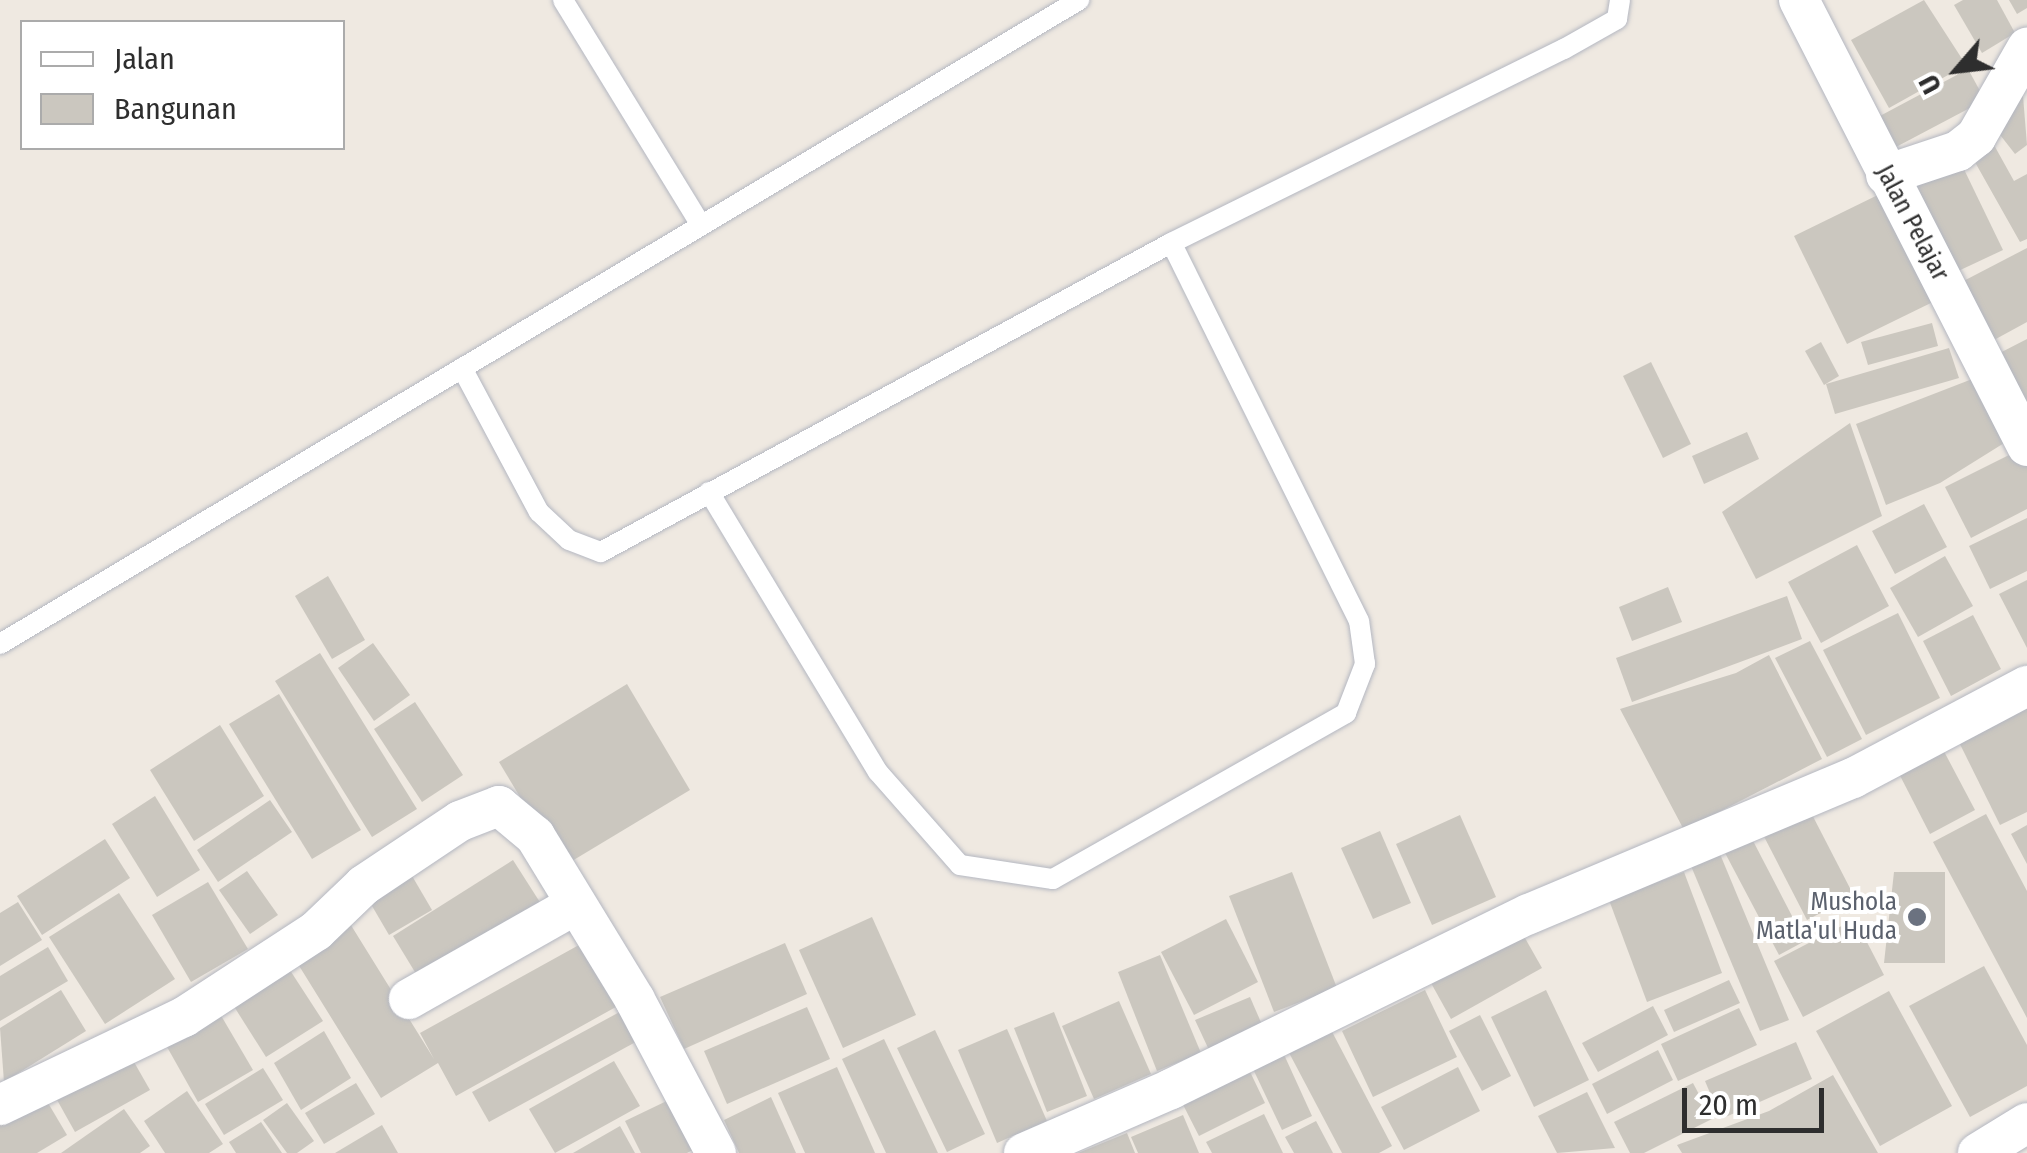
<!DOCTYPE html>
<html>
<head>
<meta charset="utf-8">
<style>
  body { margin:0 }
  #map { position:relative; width:2027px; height:1153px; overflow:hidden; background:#efe9e1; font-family:"Fira Sans Condensed",sans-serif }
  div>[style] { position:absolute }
  .building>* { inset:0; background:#cbc7bf }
  .roads { filter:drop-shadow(0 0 2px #b4b7c1) drop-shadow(0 0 2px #b4b7c1) }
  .lane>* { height:20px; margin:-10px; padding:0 10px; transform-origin:10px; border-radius:10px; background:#fff }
  .street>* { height:40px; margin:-20px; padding:0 20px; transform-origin:20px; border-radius:20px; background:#fff }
  .dots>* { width:28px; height:28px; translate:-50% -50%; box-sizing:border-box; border:5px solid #fff; border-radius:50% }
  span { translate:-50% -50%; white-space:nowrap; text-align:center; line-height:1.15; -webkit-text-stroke:8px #fff; paint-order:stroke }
  .street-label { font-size:25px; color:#2e2e2e }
  .worship-label { font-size:25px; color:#5b616d }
  .right { translate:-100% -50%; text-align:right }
  .legend { position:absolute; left:20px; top:20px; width:325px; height:130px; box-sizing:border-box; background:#fff; border:2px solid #ababab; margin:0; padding:12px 18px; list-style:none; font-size:30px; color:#2e2e2e }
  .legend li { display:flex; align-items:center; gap:20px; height:50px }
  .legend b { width:50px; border:2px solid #ababab }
  .north { position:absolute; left:1907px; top:20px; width:100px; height:100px; -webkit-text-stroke:8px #fff; paint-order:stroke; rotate:242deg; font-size:28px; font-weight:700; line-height:40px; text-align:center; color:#2e2e2e }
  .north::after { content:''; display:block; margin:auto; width:35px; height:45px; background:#2e2e2e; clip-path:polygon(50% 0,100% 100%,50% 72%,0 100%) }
  .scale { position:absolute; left:1682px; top:1088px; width:142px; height:45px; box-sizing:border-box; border:5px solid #2e2e2e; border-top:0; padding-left:12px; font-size:30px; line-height:35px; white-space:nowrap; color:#2e2e2e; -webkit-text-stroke:8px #fff; paint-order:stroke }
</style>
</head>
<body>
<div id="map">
  <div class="building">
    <i style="clip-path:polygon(1924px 0,1966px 65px,1889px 108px,1851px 40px)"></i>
    <i style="clip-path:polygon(1963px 0,1997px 0,2015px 33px,1982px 53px,1954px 5px)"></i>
    <i style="clip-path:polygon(2009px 0,2027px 0,2027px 8px,2017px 14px)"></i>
    <i style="clip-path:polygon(1968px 69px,1985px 100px,1879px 156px,1863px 125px)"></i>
    <i style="clip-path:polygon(2023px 96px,2027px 145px,2015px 154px,1990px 122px)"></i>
    <i style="clip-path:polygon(1989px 136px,2014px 181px,2027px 174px,2027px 239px,2020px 242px,1967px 148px)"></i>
    <i style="clip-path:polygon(1959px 159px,2003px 250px,1954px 273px,1909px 183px)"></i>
    <i style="clip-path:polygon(1886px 191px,1939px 299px,1847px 344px,1794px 236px)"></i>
    <i style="clip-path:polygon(2027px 248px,2027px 322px,1983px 346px,1952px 287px)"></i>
    <i style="clip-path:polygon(1932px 323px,1938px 346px,1868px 365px,1861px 342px)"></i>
    <i style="clip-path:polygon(2027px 339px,2027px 431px,1990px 358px)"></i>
    <i style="clip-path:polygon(1821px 342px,1839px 376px,1824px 385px,1805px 351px)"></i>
    <i style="clip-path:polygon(1949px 348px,1959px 378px,1835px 414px,1826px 384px)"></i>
    <i style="clip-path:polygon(1651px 362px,1691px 444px,1663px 458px,1623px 376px)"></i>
    <i style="clip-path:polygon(1980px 376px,2009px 440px,1940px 483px,1886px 505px,1856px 424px)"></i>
    <i style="clip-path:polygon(1850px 423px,1882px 516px,1756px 579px,1722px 512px)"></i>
    <i style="clip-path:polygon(1747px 432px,1759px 459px,1704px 484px,1692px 456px)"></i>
    <i style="clip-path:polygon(2019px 450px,2027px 466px,2027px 509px,1971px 538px,1945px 487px)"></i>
    <i style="clip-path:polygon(1924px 504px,1947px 547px,1895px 574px,1872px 531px)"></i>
    <i style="clip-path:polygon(2027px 518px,2027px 571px,1990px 589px,1969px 546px)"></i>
    <i style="clip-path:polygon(1857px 545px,1889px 606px,1821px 643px,1788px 582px)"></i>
    <i style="clip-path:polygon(1945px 556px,1973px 606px,1918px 637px,1890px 588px)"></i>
    <i style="clip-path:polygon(328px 576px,365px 640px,332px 659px,295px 596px)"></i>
    <i style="clip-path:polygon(2027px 580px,2027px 648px,1999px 594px)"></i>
    <i style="clip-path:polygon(1668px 587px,1682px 622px,1632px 641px,1619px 607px)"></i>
    <i style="clip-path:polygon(1787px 596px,1802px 639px,1632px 702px,1616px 658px)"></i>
    <i style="clip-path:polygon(1898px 613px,1940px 698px,1866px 735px,1823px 650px)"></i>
    <i style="clip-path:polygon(1973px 615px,2001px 669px,1951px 696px,1923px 641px)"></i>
    <i style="clip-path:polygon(1810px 641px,1862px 739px,1827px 757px,1775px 658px)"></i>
    <i style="clip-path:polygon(373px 643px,410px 695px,374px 721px,338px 668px)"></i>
    <i style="clip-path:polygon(320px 653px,417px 809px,372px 837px,275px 681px)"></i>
    <i style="clip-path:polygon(1769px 655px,1822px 759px,1684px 830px,1620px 709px,1736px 673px)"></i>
    <i style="clip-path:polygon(627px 684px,690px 790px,562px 867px,499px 762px)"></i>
    <i style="clip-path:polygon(279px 694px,361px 830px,312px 859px,229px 724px)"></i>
    <i style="clip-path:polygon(2027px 697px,2027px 812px,2000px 825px,1952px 728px)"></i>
    <i style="clip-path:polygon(415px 702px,463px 775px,422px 802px,374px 729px)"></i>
    <i style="clip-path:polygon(220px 725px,264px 796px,194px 841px,150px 770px)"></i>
    <i style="clip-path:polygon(1938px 740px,1975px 810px,1930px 834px,1893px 762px)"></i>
    <i style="clip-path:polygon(155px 796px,200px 870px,157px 897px,112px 824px)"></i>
    <i style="clip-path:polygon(1804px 799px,1854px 896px,1807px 920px,1757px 823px)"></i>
    <i style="clip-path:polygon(270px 800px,292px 832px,218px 882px,197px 850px)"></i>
    <i style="clip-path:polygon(1986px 814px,2027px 891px,2027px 1018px,1933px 842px)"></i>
    <i style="clip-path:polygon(1460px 815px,1496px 897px,1432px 925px,1396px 844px)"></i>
    <i style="clip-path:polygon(2027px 825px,2027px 864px,2011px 834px)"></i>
    <i style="clip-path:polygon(1380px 831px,1411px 903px,1373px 919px,1341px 848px)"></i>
    <i style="clip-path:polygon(1751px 837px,1805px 941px,1779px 955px,1724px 851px)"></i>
    <i style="clip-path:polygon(105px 839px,130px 878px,42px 935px,17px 896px)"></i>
    <i style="clip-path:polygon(1715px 842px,1789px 1020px,1760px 1031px,1686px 854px)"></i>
    <i style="clip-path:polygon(513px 860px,543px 907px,421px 982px,393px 936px)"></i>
    <i style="clip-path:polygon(408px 869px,432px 910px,389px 935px,365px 894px)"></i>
    <i style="clip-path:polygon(247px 871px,278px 915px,250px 934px,219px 890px)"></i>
    <i style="clip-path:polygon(1292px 872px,1337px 988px,1274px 1012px,1229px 896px)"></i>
    <i style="clip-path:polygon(1684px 872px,1722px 973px,1647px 1002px,1609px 900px)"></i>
    <i style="clip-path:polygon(1894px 872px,1945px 872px,1945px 963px,1884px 963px)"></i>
    <i style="clip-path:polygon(208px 882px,248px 949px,191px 982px,152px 915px)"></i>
    <i style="clip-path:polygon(119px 893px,175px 979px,105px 1024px,49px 937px)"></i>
    <i style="clip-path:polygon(18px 902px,42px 940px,0 966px,0 913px)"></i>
    <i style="clip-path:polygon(872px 917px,916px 1015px,843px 1048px,799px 950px)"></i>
    <i style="clip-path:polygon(1226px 919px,1258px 982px,1194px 1015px,1161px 952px)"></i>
    <i style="clip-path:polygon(1855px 919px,1884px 975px,1803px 1017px,1774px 961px)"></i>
    <i style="clip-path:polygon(349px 922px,434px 1059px,420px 1033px,588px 940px,623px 1003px,456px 1096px,438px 1063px,381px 1098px,293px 956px)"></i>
    <i style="clip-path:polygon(1516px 922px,1542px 968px,1451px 1019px,1426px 974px)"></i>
    <i style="clip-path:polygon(785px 943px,807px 994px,684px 1049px,660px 997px)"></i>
    <i style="clip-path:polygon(48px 947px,68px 981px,0 1021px,0 976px)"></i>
    <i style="clip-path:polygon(1160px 955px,1201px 1053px,1157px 1071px,1118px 972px)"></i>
    <i style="clip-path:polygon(284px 961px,323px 1021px,266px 1057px,228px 997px)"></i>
    <i style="clip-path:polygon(1984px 966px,2027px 1045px,2027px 1086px,1970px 1117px,1909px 1006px)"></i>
    <i style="clip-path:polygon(1729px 980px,1740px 1003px,1674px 1032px,1664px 1010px)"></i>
    <i style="clip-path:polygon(61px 990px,86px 1031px,4px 1082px,0 1028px)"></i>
    <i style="clip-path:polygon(1425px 990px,1457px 1057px,1373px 1097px,1342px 1031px)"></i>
    <i style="clip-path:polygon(1546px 990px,1589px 1080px,1534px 1107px,1491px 1017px)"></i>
    <i style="clip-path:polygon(1889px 991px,1952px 1106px,1880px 1146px,1816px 1031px)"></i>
    <i style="clip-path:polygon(1250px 997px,1263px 1027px,1209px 1050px,1195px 1020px)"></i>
    <i style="clip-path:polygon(1119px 1001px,1151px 1074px,1094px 1099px,1062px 1026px)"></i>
    <i style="clip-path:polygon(1653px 1006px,1668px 1035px,1598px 1072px,1582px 1043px)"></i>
    <i style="clip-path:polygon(216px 1007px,253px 1070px,198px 1102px,162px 1038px)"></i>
    <i style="clip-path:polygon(807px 1007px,830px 1059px,727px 1104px,704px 1051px)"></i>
    <i style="clip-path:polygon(627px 1008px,643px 1038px,489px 1122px,472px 1092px)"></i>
    <i style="clip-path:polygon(1739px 1008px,1757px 1045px,1678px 1081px,1661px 1044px)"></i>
    <i style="clip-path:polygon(1054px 1012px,1087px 1096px,1047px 1112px,1014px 1028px)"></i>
    <i style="clip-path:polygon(1480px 1015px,1511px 1076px,1482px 1091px,1449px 1031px)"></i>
    <i style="clip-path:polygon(1329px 1026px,1392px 1146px,1379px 1153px,1342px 1153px,1286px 1047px)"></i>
    <i style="clip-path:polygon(1007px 1029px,1047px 1121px,997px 1143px,958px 1050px)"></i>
    <i style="clip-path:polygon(935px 1030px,985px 1134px,947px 1152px,897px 1048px)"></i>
    <i style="clip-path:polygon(324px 1031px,351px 1078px,301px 1110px,274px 1063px)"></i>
    <i style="clip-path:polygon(1276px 1037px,1312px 1116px,1282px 1130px,1245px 1052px)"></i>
    <i style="clip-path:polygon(884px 1039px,938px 1153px,886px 1153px,842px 1059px)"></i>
    <i style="clip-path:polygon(1796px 1042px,1812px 1079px,1721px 1119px,1705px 1081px)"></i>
    <i style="clip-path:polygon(126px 1048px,150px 1090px,75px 1132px,52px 1091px)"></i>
    <i style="clip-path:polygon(1658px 1050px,1673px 1080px,1607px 1114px,1592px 1084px)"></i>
    <i style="clip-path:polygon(1242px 1055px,1265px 1103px,1199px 1136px,1175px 1089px)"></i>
    <i style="clip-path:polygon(614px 1061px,640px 1106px,555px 1153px,529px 1109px)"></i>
    <i style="clip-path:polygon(837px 1067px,875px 1153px,805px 1153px,778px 1093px)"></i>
    <i style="clip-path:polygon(1458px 1067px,1480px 1111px,1404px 1150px,1381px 1107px)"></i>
    <i style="clip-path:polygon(263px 1068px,283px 1100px,224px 1135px,205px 1104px)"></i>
    <i style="clip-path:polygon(1833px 1075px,1878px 1153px,1682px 1153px,1677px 1145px,1769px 1111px)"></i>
    <i style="clip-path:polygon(356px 1083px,375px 1114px,324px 1144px,305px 1113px)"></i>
    <i style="clip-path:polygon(1693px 1083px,1712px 1119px,1644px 1153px,1630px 1153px,1614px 1122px)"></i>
    <i style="clip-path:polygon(38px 1086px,67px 1135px,37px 1153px,0 1153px,0 1109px)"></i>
    <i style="clip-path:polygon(187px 1091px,223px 1144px,209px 1153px,165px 1153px,144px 1121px)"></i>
    <i style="clip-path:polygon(1587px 1092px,1615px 1148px,1557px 1153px,1538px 1116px)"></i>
    <i style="clip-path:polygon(675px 1097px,700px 1146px,687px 1153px,641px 1153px,625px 1121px)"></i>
    <i style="clip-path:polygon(771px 1097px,796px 1153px,739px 1153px,724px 1120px)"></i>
    <i style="clip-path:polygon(287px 1103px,314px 1141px,297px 1153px,287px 1153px,263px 1120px)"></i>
    <i style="clip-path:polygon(124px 1109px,150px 1146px,140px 1153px,61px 1153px)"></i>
    <i style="clip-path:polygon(1264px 1114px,1283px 1153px,1212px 1153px,1206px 1142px)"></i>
    <i style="clip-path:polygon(1183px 1115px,1199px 1153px,1138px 1153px,1131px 1137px)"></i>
    <i style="clip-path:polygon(1316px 1121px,1333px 1153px,1294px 1153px,1285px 1137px)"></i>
    <i style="clip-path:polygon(261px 1122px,282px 1153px,236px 1153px,229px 1142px)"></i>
    <i style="clip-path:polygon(382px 1125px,398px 1153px,335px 1153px)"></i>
    <i style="clip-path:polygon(620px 1126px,635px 1153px,573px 1153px)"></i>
    <i style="clip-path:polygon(1127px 1133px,1135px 1153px,1078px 1153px)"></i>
  </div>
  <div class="roads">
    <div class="lane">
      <i style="left:563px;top:0;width:263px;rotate:58.5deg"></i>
      <i style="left:462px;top:368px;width:163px;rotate:61.9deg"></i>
      <i style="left:539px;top:512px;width:41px;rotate:43deg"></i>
      <i style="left:569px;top:540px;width:34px;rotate:21deg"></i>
      <i style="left:601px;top:552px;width:648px;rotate:-28.46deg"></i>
      <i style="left:1171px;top:243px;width:438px;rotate:-26.3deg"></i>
      <i style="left:1564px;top:49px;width:61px;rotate:-29.5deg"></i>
      <i style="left:1617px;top:19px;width:19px;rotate:-81deg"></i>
      <i style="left:709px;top:492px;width:327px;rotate:58.9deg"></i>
      <i style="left:878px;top:772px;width:124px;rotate:48.6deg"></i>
      <i style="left:960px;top:865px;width:94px;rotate:8.6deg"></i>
      <i style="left:1053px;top:879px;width:337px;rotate:-29.5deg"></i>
      <i style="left:1346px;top:713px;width:53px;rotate:-68.8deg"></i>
      <i style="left:1365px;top:664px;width:43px;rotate:-97.9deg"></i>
      <i style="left:1359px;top:621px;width:422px;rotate:-116.4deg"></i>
      <i style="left:0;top:644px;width:1257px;rotate:-30.83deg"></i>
    </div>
    <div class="street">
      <i style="left:1799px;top:0;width:501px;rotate:62.92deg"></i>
      <i style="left:1886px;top:175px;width:76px;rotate:-18.4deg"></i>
      <i style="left:1958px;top:151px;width:23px;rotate:-38deg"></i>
      <i style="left:1976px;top:137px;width:103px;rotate:-60.2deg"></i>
      <i style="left:409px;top:999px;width:189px;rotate:-29.6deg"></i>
      <i style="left:0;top:1105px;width:204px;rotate:-25.6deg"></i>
      <i style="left:184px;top:1017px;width:158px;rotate:-33.1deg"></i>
      <i style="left:316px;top:931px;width:66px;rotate:-43.8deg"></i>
      <i style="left:364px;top:885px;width:115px;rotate:-33.7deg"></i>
      <i style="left:460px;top:821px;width:42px;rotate:-21deg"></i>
      <i style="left:499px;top:806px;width:47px;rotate:39.8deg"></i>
      <i style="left:535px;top:836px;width:192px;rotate:58.6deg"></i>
      <i style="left:635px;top:1000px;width:173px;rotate:62.1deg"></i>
      <i style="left:1024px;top:1153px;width:160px;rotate:-23.5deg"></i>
      <i style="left:1171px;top:1089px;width:398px;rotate:-26.1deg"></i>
      <i style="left:1529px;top:914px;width:351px;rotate:-22.8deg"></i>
      <i style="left:1853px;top:778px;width:197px;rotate:-27.9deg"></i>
      <i style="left:1978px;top:1153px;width:57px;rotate:-31.5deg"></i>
    </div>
  </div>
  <div class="dots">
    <i style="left:1917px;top:917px;background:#6b7280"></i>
  </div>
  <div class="street-label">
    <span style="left:1912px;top:223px;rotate:62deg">Jalan Pelajar</span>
  </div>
  <div class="worship-label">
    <span class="right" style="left:1897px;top:917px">Mushola<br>Matla'ul Huda</span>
  </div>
  <ul class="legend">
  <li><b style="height:12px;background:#fff"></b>Jalan</li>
  <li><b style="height:28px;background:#cbc7bf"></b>Bangunan</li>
  </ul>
  <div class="north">U</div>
  <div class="scale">20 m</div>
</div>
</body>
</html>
